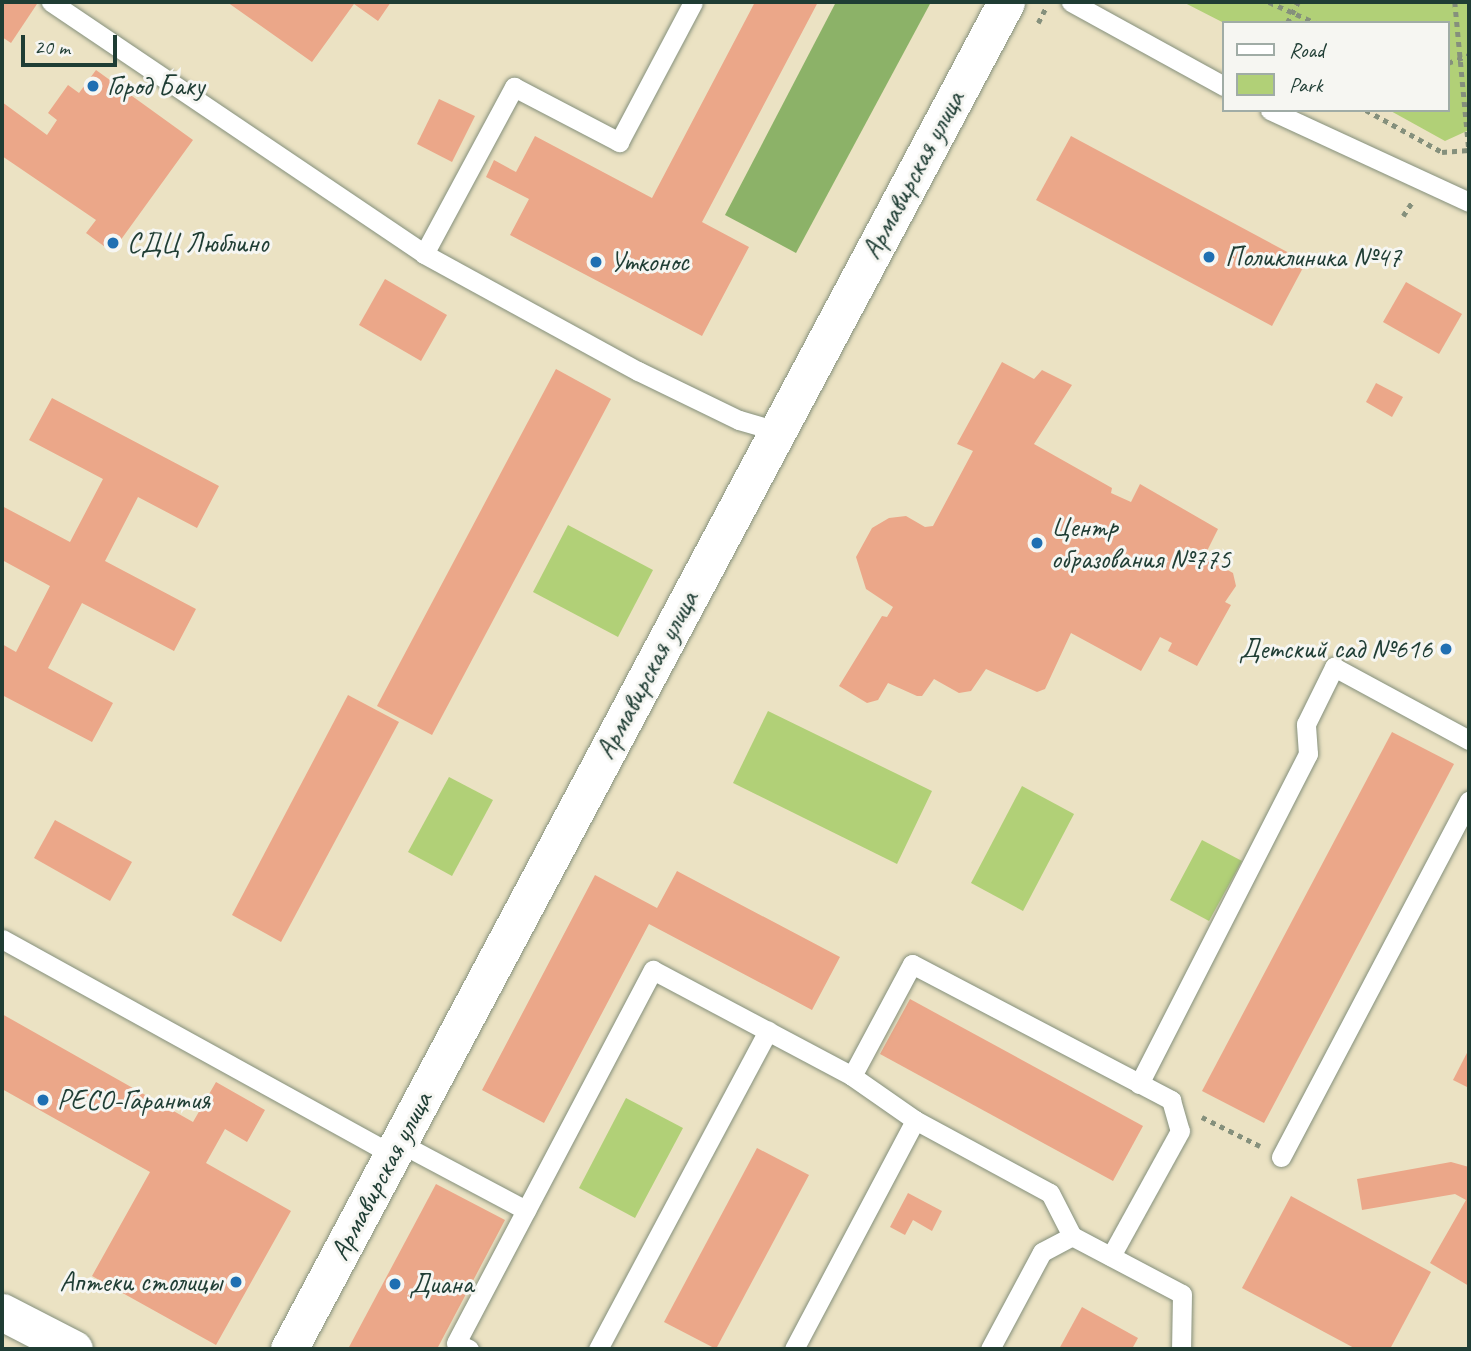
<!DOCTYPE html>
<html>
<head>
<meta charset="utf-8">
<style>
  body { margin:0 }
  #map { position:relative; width:1471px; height:1351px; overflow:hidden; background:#ebe2c3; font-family:Caveat,sans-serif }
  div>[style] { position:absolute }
  .green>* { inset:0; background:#b1d077 }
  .forest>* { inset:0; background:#8cb268 }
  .building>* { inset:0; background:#eba789 }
  .path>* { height:4.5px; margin-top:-2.25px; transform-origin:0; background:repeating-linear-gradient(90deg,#85907c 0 5px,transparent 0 10px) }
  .roads { filter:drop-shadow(0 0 2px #85907c) drop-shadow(0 0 2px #85907c) }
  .lane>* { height:19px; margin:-9.5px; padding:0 9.5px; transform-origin:9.5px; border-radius:9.5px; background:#fff }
  .street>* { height:37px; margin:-18.5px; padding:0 18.5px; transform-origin:18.5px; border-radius:18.5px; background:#fff }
  .dots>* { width:19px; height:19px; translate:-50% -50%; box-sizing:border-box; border:4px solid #f6f6f2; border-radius:50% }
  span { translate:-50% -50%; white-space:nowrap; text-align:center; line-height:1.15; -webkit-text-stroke:6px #f6f6f2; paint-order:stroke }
  .poi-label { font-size:28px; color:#1f3d34 }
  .left { translate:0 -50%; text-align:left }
  .right { translate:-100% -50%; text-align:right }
  .street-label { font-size:28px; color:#1f3d34 }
  .frame { position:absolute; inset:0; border:4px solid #1f3d34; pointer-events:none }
  .legend { position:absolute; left:1222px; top:21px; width:228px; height:91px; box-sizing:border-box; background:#f6f6f2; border:2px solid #a0aca6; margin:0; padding:9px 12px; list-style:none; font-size:21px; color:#1f3d34 }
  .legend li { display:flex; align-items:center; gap:14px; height:35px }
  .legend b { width:35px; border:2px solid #a0aca6 }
  .scale { position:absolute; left:21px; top:35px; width:96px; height:32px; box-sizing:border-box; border:4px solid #1f3d34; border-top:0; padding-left:9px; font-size:21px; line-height:24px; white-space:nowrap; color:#1f3d34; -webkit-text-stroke:5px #f6f6f2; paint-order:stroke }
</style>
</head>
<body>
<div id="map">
  <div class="green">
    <i style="clip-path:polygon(1183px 2px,1469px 2px,1469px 130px,1445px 141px,1389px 110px,1448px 110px,1448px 23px,1224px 23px)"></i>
    <i style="clip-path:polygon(568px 525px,653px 570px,618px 637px,533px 592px)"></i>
    <i style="clip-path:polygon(768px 711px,932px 791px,897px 864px,733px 783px)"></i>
    <i style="clip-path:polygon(449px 777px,493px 800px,452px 876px,408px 852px)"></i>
    <i style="clip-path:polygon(1022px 786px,1074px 814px,1023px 911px,971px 883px)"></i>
    <i style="clip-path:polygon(1202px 840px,1242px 861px,1209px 921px,1170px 900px)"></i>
    <i style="clip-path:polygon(626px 1098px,683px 1128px,635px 1218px,579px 1188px)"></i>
  </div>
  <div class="forest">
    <i style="clip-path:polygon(836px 2px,931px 2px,796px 253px,725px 215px)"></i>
  </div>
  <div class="building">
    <i style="clip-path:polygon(2px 2px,37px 4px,11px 43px,2px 37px)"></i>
    <i style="clip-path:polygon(227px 2px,391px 2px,378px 21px,354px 4px,312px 62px)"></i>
    <i style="clip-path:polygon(755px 2px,818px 2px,702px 222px,749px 247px,702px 336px,510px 235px,529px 199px,486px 177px,494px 160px,516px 172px,535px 136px,652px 198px)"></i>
    <i style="clip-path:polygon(96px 70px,193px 140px,112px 252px,86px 233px,96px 220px,2px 156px,2px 102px,47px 135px,57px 120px,48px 113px,68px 85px,79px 93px)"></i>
    <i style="clip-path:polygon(439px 99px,475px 116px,452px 162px,417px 144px)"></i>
    <i style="clip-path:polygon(1071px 136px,1306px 262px,1272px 326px,1036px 200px)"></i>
    <i style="clip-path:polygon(385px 279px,447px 315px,421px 361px,359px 325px)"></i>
    <i style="clip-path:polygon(1406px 282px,1462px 314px,1439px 354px,1383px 322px)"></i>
    <i style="clip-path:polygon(1002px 362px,1034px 379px,1042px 370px,1072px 385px,1034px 444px,1112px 488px,1111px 493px,1131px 502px,1140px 484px,1218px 529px,1204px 557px,1233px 573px,1236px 586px,1225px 602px,1231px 605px,1197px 666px,1168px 651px,1172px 643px,1160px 637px,1141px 671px,1071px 633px,1045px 689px,1037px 692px,986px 669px,971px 691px,959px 693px,934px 679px,922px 696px,917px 696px,888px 683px,878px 700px,867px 703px,839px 686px,882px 616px,887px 617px,893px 607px,866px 589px,856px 557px,872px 528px,889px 518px,906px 516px,925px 527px,933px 526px,973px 451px,957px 444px)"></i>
    <i style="clip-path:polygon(556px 369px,611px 399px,432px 735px,377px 706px)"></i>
    <i style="clip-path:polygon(1376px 383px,1403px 397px,1392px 417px,1366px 402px)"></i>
    <i style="clip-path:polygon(52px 398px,219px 486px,197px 528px,138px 497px,105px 561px,196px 609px,174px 651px,82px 603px,48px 668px,113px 703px,92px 742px,2px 695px,2px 644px,16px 652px,50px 586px,2px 560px,2px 506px,70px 542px,103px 479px,29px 440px)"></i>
    <i style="clip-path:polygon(348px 695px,399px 722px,281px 942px,232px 915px)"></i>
    <i style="clip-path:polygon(1392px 732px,1454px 764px,1264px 1123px,1202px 1091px)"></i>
    <i style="clip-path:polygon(55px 820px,132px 862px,110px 901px,34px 858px)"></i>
    <i style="clip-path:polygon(677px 871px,840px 957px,812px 1010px,649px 924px,544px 1123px,482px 1090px,595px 875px,657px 908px)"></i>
    <i style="clip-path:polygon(910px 999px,1143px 1126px,1113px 1181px,880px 1054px)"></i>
    <i style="clip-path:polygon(2px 1014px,193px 1122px,216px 1082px,265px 1110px,247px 1142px,225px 1129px,206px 1163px,291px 1211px,216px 1345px,92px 1276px,150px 1172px,2px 1089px)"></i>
    <i style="clip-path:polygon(1469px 1049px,1469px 1088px,1453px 1080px)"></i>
    <i style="clip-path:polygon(757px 1148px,809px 1175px,716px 1349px,664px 1322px)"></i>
    <i style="clip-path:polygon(1451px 1162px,1469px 1167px,1469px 1286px,1430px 1263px,1466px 1200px,1455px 1194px,1362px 1210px,1357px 1179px)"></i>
    <i style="clip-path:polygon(436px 1184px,505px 1220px,437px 1349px,348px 1349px)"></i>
    <i style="clip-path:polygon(908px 1193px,942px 1211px,932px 1231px,913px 1220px,905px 1235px,890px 1227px)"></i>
    <i style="clip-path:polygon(1291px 1196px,1431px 1272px,1390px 1349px,1356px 1349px,1242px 1288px)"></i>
    <i style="clip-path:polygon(1082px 1307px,1138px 1338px,1132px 1349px,1059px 1349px)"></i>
  </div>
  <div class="path">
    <i style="left:1269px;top:2px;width:51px;rotate:24.1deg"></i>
    <i style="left:1455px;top:2px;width:150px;rotate:84.6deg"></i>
    <i style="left:1038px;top:23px;width:16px;rotate:-63deg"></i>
    <i style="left:1287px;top:23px;width:24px;rotate:-62deg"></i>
    <i style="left:1448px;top:63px;width:22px;rotate:-21deg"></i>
    <i style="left:1366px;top:110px;width:87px;rotate:28.9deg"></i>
    <i style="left:1442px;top:152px;width:27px;rotate:-4deg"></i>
    <i style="left:1403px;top:216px;width:17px;rotate:-57deg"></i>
    <i style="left:1202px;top:1117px;width:65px;rotate:26.6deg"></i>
  </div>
  <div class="roads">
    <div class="lane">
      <i style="left:51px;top:2px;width:450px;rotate:34deg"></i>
      <i style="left:424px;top:254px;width:244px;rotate:28.7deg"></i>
      <i style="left:638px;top:371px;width:112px;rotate:25.9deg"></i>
      <i style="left:739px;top:420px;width:40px;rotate:16deg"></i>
      <i style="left:1071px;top:2px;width:175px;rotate:28.8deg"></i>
      <i style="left:1270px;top:110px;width:219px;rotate:24.8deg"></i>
      <i style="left:424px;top:254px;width:190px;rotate:-61.7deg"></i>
      <i style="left:514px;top:87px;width:119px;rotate:27.6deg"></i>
      <i style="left:619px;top:142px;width:158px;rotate:-62.1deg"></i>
      <i style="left:2px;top:939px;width:445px;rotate:28.9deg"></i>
      <i style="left:1139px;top:1084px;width:371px;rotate:-62.9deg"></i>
      <i style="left:1308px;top:754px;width:30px;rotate:-94deg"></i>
      <i style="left:1306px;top:724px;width:64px;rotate:-63.8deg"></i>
      <i style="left:1334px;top:667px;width:153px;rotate:28.4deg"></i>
      <i style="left:915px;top:1120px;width:153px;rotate:28.4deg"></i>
      <i style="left:1050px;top:1193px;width:48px;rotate:62.9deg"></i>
      <i style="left:398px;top:1142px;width:145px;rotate:28deg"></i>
      <i style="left:1281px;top:1157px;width:403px;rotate:-62.2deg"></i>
      <i style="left:469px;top:1349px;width:14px;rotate:-155deg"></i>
      <i style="left:456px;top:1343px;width:422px;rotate:-62.2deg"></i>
      <i style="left:653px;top:970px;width:225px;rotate:28deg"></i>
      <i style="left:598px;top:1349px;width:361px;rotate:-61.9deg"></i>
      <i style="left:794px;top:1349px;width:259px;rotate:-62.1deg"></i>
      <i style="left:915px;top:1120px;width:77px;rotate:-145.1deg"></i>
      <i style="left:852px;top:1076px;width:127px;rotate:-61.8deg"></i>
      <i style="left:912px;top:964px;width:293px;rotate:27.7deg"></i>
      <i style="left:1171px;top:1100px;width:32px;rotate:74deg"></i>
      <i style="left:1180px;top:1131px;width:143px;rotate:118.9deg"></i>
      <i style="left:990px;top:1349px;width:110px;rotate:-61.8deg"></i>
      <i style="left:1042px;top:1252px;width:34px;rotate:-28deg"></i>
      <i style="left:1072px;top:1236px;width:124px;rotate:27.8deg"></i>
      <i style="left:1182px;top:1294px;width:55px;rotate:91deg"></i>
    </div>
    <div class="street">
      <i style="left:2px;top:1312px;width:81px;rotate:27.2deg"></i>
      <i style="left:289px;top:1349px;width:1526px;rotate:-61.97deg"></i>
    </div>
  </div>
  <div class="dots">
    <i style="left:93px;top:86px;background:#1f6fb2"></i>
    <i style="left:113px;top:243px;background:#1f6fb2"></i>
    <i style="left:1209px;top:257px;background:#1f6fb2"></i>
    <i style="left:596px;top:262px;background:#1f6fb2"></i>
    <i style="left:1037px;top:543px;background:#1f6fb2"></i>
    <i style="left:1446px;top:649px;background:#1f6fb2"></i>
    <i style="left:43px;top:1100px;background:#1f6fb2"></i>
    <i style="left:236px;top:1282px;background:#1f6fb2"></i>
    <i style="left:395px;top:1284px;background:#1f6fb2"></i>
  </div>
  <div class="poi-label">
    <span class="left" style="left:107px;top:86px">Город Баку</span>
    <span class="left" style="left:127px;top:243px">СДЦ Люблино</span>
    <span class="left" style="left:1225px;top:257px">Поликлиника №47</span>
    <span class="left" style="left:610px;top:262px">Утконос</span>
    <span class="left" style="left:1051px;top:543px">Центр<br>образования №775</span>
    <span class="right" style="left:1432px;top:649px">Детский сад №616</span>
    <span class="left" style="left:57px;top:1100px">РЕСО-Гарантия</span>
    <span class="right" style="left:222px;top:1282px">Аптеки столицы</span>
    <span class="left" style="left:409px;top:1284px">Диана</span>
  </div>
  <div class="street-label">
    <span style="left:913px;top:175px;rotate:-62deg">Армавирская улица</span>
    <span style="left:647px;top:675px;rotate:-62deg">Армавирская улица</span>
    <span style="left:381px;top:1176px;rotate:-62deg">Армавирская улица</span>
  </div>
  <div class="frame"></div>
  <ul class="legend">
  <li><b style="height:9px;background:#fff"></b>Road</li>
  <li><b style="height:19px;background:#b1d077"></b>Park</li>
  </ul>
  <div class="scale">20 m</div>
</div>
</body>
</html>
